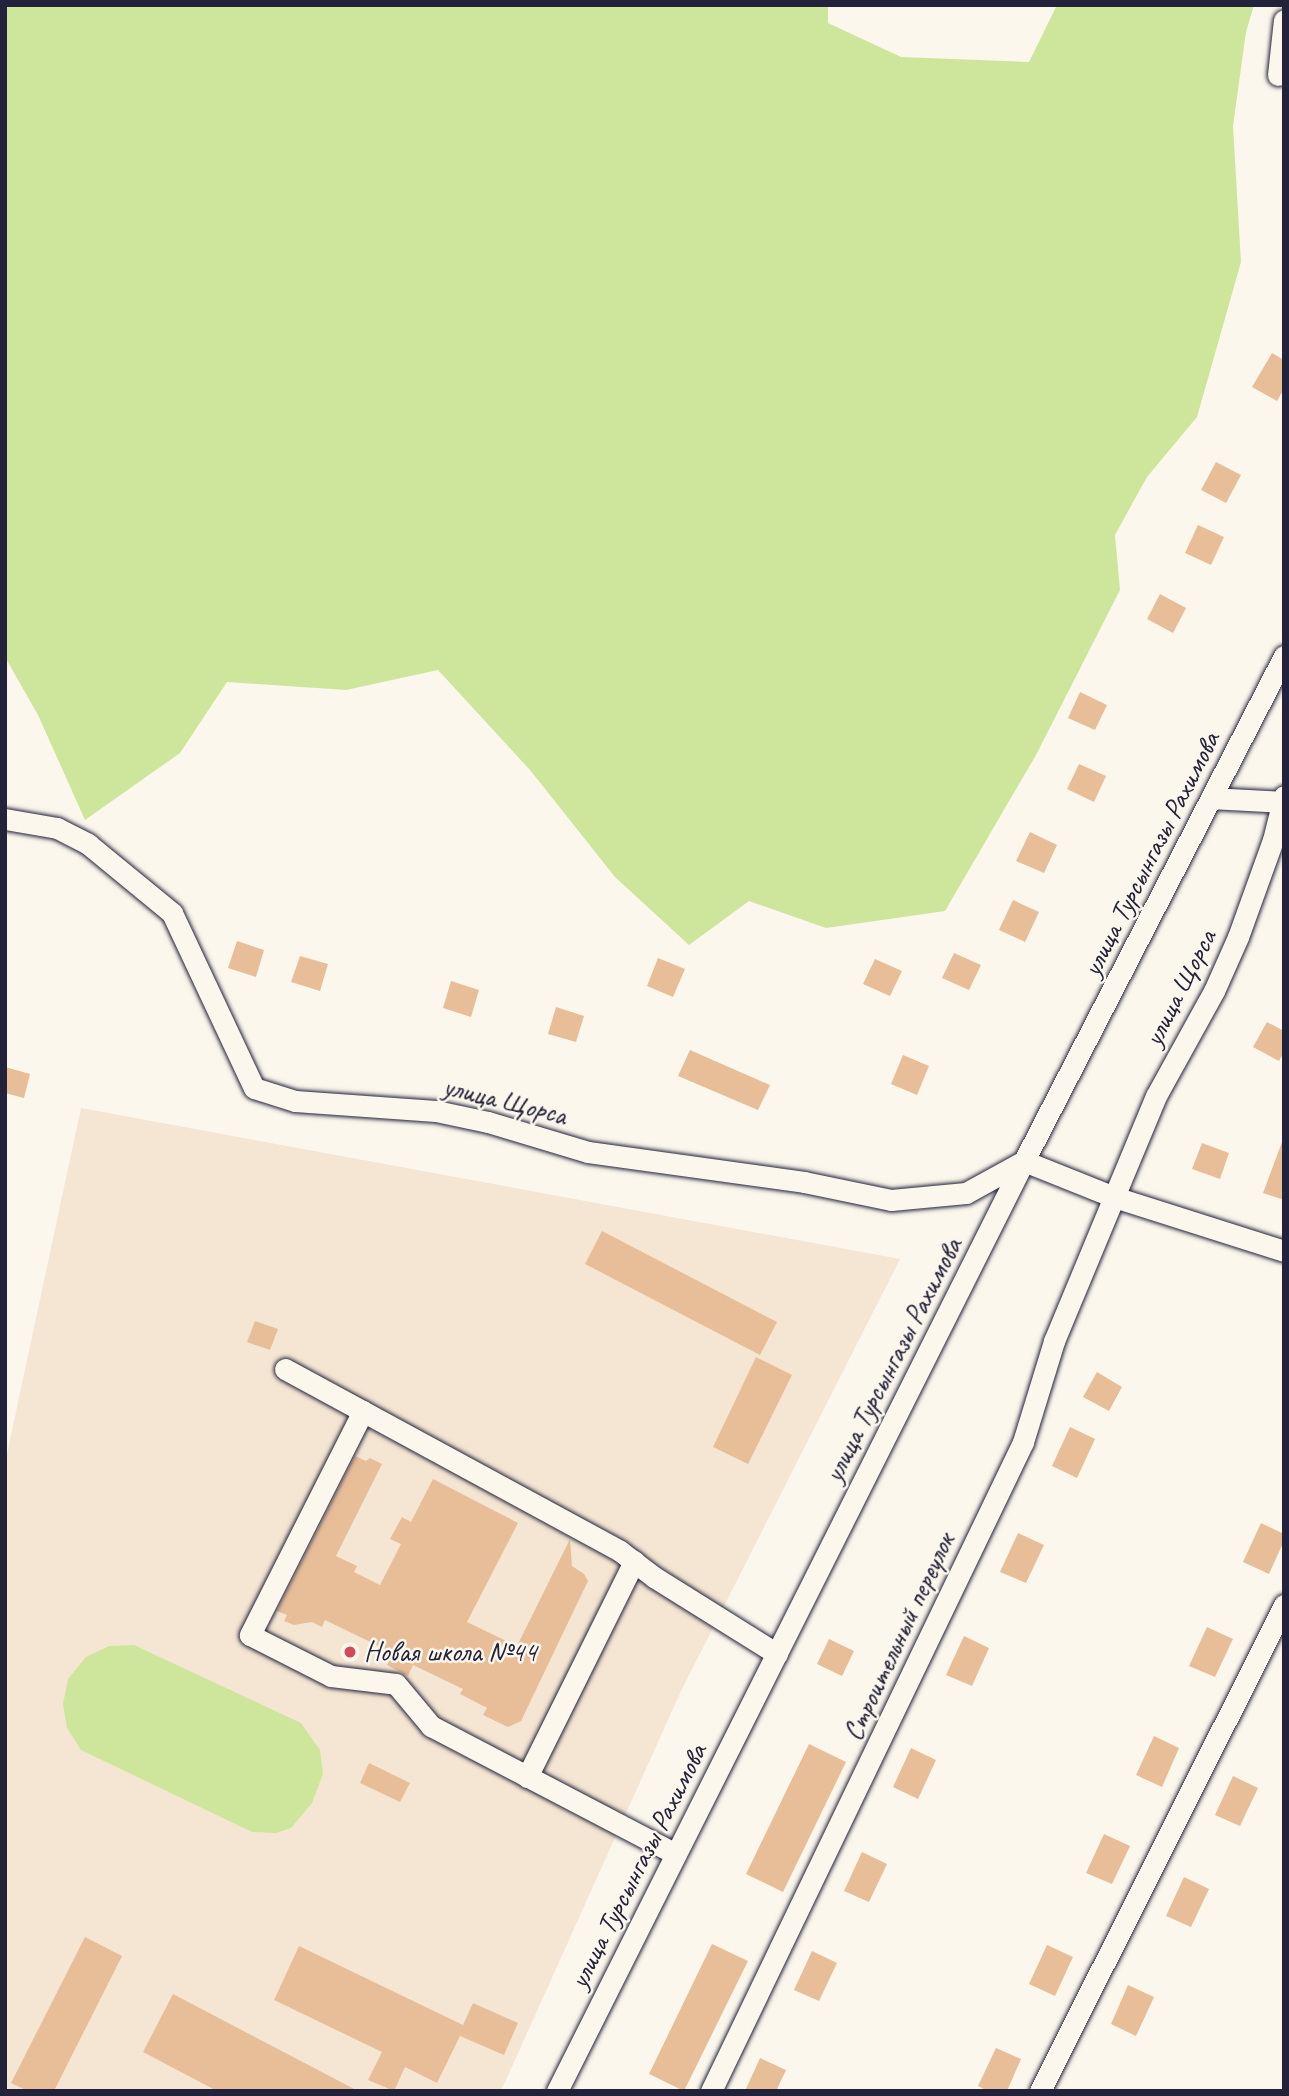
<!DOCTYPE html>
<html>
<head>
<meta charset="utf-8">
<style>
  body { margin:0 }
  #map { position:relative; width:1289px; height:2096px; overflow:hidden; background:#fbf7ec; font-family:Caveat,sans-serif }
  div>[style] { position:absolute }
  .built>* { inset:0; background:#f5e6d3 }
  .green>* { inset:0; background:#cde69c }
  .building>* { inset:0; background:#e8be98 }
  .roads { filter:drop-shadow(0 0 2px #22223b) drop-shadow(0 0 2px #22223b) }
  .minor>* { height:21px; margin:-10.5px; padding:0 10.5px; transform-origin:10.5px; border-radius:10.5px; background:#fbf7ec }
  .dots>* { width:19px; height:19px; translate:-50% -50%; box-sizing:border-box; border:4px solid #fbf7ec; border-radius:50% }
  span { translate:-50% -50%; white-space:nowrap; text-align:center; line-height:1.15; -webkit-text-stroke:5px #fbf7ec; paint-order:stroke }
  .street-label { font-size:28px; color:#22223b }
  .poi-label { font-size:28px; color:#22223b }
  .left { translate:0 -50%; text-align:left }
  .frame { position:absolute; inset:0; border:7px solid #22223b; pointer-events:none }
</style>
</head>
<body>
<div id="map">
  <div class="built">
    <i style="clip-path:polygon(81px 1108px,900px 1259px,681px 1691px,501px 2091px,5px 2091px,5px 1463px)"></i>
  </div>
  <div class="green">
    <i style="clip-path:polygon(5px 5px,828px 5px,828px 23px,901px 57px,1029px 62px,1057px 5px,1254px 5px,1246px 32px,1233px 126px,1241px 262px,1197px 417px,1147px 477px,1115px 535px,1120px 590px,1036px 755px,945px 911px,826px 928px,749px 901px,689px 945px,615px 877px,530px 770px,438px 670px,346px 690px,227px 682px,180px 753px,85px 820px,38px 715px,5px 657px)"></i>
    <i style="clip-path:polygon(134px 1645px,301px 1723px,320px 1750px,323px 1774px,312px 1803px,291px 1828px,276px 1833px,252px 1832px,81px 1750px,67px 1728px,63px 1704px,68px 1679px,86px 1657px,109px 1646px)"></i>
  </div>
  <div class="building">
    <i style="clip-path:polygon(1272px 353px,1284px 360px,1284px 389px,1277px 401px,1252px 387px)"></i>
    <i style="clip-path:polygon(1216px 462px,1241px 475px,1226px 503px,1201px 490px)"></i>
    <i style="clip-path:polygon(1198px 525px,1224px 537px,1211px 565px,1185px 553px)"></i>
    <i style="clip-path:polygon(1160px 594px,1186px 608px,1173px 633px,1147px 619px)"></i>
    <i style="clip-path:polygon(1080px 692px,1107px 705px,1095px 730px,1068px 718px)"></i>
    <i style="clip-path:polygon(1079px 764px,1106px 776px,1094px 802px,1067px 789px)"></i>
    <i style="clip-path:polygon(1030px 832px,1057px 845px,1044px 873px,1016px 861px)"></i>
    <i style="clip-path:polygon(1013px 900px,1039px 912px,1025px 942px,999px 930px)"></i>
    <i style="clip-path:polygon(237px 941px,264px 950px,256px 977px,228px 968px)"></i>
    <i style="clip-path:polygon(954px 953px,981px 965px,969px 990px,942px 978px)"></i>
    <i style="clip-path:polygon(300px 956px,328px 964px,320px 991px,291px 982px)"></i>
    <i style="clip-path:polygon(658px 958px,685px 969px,673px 997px,647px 986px)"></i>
    <i style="clip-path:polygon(875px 959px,902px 971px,890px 996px,863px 984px)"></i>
    <i style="clip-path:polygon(451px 981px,479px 990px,471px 1017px,443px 1008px)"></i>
    <i style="clip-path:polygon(556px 1007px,584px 1016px,576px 1042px,548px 1034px)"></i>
    <i style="clip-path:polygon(1267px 1022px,1284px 1031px,1284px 1052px,1279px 1061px,1253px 1047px)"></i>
    <i style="clip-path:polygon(690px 1050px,770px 1085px,758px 1110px,678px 1076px)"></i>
    <i style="clip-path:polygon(903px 1055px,929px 1066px,917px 1095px,891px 1084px)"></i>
    <i style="clip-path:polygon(5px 1067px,30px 1074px,24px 1098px,5px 1093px)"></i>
    <i style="clip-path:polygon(1282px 1142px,1284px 1142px,1284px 1200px,1263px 1193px)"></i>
    <i style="clip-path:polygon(1202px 1143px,1229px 1153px,1220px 1179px,1192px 1169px)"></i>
    <i style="clip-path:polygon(602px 1231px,777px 1322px,760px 1355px,585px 1264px)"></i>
    <i style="clip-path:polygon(255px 1321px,278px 1329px,270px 1350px,247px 1342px)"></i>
    <i style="clip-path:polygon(756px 1357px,792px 1375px,748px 1464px,713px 1447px)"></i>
    <i style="clip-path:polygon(1097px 1372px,1122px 1387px,1109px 1411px,1083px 1397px)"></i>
    <i style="clip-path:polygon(1070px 1427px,1095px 1439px,1077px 1478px,1052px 1466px)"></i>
    <i style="clip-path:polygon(355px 1456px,366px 1461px,370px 1458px,382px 1464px,336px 1556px,357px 1566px,354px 1572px,380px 1585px,401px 1544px,390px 1539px,402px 1517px,411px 1522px,433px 1479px,518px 1523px,467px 1622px,517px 1646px,570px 1539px,572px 1566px,584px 1574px,588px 1581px,521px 1721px,508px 1727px,483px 1715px,487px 1708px,460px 1694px,463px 1689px,413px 1665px,408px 1676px,387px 1665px,393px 1653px,325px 1620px,322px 1627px,312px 1622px,294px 1625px,284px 1621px,287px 1615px,277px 1611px)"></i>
    <i style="clip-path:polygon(1261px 1523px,1284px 1534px,1284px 1541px,1269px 1574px,1243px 1562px)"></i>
    <i style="clip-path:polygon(1018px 1533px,1044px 1545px,1026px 1583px,1000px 1572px)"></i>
    <i style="clip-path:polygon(1207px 1627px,1233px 1639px,1215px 1677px,1189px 1666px)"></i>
    <i style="clip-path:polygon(964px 1636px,989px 1648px,972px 1686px,946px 1675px)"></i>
    <i style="clip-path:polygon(829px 1639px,854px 1651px,842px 1676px,817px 1664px)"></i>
    <i style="clip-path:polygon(1154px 1736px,1179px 1748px,1162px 1787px,1136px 1775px)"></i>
    <i style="clip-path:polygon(809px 1744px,846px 1762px,783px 1892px,746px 1874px)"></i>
    <i style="clip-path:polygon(911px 1748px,936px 1760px,918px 1799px,893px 1787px)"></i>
    <i style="clip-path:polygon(369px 1763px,410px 1783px,400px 1802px,360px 1783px)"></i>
    <i style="clip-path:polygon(1233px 1776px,1258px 1788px,1240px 1826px,1215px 1815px)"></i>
    <i style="clip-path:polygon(1104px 1834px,1130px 1846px,1112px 1884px,1086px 1873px)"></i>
    <i style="clip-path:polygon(862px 1852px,887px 1864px,869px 1902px,844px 1891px)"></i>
    <i style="clip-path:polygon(1184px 1877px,1209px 1889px,1191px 1927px,1166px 1916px)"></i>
    <i style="clip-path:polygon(85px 1937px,122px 1956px,54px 2091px,28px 2091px,11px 2083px)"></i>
    <i style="clip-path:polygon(712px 1944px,748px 1961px,684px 2091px,649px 2074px)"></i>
    <i style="clip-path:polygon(1047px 1945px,1073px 1957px,1055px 1996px,1029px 1984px)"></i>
    <i style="clip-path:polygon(299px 1946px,463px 2025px,473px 2003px,518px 2023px,504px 2055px,460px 2036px,437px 2083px,405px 2067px,394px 2091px,368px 2080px,382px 2052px,274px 2000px)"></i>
    <i style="clip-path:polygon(812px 1951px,837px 1963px,819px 2001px,794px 1990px)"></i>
    <i style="clip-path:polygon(1128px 1985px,1154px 1997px,1136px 2036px,1111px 2024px)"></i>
    <i style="clip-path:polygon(173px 1994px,358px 2091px,217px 2091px,143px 2052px)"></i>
    <i style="clip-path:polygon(996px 2048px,1021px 2059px,1007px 2091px,988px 2091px,978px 2086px)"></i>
    <i style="clip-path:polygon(760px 2058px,786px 2070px,776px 2091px,745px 2091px)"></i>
  </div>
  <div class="roads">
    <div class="minor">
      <i style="left:1278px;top:75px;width:55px;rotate:-83.8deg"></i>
      <i style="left:1211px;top:798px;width:73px;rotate:3.1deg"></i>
      <i style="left:5px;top:819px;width:53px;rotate:9.8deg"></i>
      <i style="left:57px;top:828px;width:35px;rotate:27deg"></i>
      <i style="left:88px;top:844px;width:109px;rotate:39.4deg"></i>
      <i style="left:172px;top:913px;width:193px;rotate:64.9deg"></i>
      <i style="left:254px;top:1088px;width:43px;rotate:17.6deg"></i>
      <i style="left:295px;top:1101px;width:141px;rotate:4.1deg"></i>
      <i style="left:436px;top:1111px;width:53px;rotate:11.9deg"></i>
      <i style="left:488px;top:1122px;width:104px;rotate:16.7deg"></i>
      <i style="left:588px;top:1152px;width:218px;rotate:7.9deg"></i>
      <i style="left:804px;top:1182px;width:89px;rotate:11.7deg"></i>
      <i style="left:891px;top:1200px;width:75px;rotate:-5.3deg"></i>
      <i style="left:966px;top:1193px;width:66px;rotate:-28.9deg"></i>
      <i style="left:1024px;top:1161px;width:97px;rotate:21.8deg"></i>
      <i style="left:1114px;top:1197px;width:178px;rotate:17.6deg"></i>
      <i style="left:285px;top:1369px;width:381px;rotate:28.5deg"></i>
      <i style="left:620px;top:1551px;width:43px;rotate:37.4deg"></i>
      <i style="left:654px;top:1577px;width:145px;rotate:32deg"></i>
      <i style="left:363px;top:1411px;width:251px;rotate:116.8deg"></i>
      <i style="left:250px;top:1635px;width:91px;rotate:26.8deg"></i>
      <i style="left:331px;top:1676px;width:65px;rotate:7deg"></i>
      <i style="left:396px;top:1684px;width:55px;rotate:50.2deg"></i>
      <i style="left:431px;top:1726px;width:276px;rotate:27.6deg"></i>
      <i style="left:527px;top:1777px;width:241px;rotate:-63.6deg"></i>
      <i style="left:557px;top:2091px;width:1041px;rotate:-63.34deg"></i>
      <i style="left:1024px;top:1161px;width:568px;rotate:-62.76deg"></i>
      <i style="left:711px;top:2091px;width:720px;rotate:-64.32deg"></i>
      <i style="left:1023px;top:1442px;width:106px;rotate:-72.9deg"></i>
      <i style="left:1054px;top:1341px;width:265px;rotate:-67.4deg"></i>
      <i style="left:1156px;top:1096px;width:120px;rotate:-61.1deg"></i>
      <i style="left:1214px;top:991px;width:59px;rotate:-66deg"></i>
      <i style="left:1238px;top:937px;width:103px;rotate:-70.2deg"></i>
      <i style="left:1273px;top:840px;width:45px;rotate:-76deg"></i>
      <i style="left:1040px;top:2091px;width:544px;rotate:-63.34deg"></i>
    </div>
  </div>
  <div class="dots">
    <i style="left:350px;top:1652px;background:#d1495b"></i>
  </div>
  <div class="street-label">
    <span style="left:1151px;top:854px;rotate:-63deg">улица Турсынгазы Рахимова</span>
    <span style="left:1180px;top:988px;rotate:-63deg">улица Щорса</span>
    <span style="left:505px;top:1101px;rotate:14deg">улица Щорса</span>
    <span style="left:893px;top:1360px;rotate:-63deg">улица Турсынгазы Рахимова</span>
    <span style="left:899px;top:1637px;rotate:-65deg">Строительный переулок</span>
    <span style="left:638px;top:1866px;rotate:-63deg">улица Турсынгазы Рахимова</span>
  </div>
  <div class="poi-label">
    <span class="left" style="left:364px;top:1652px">Новая школа №44</span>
  </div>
  <div class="frame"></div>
</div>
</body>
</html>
